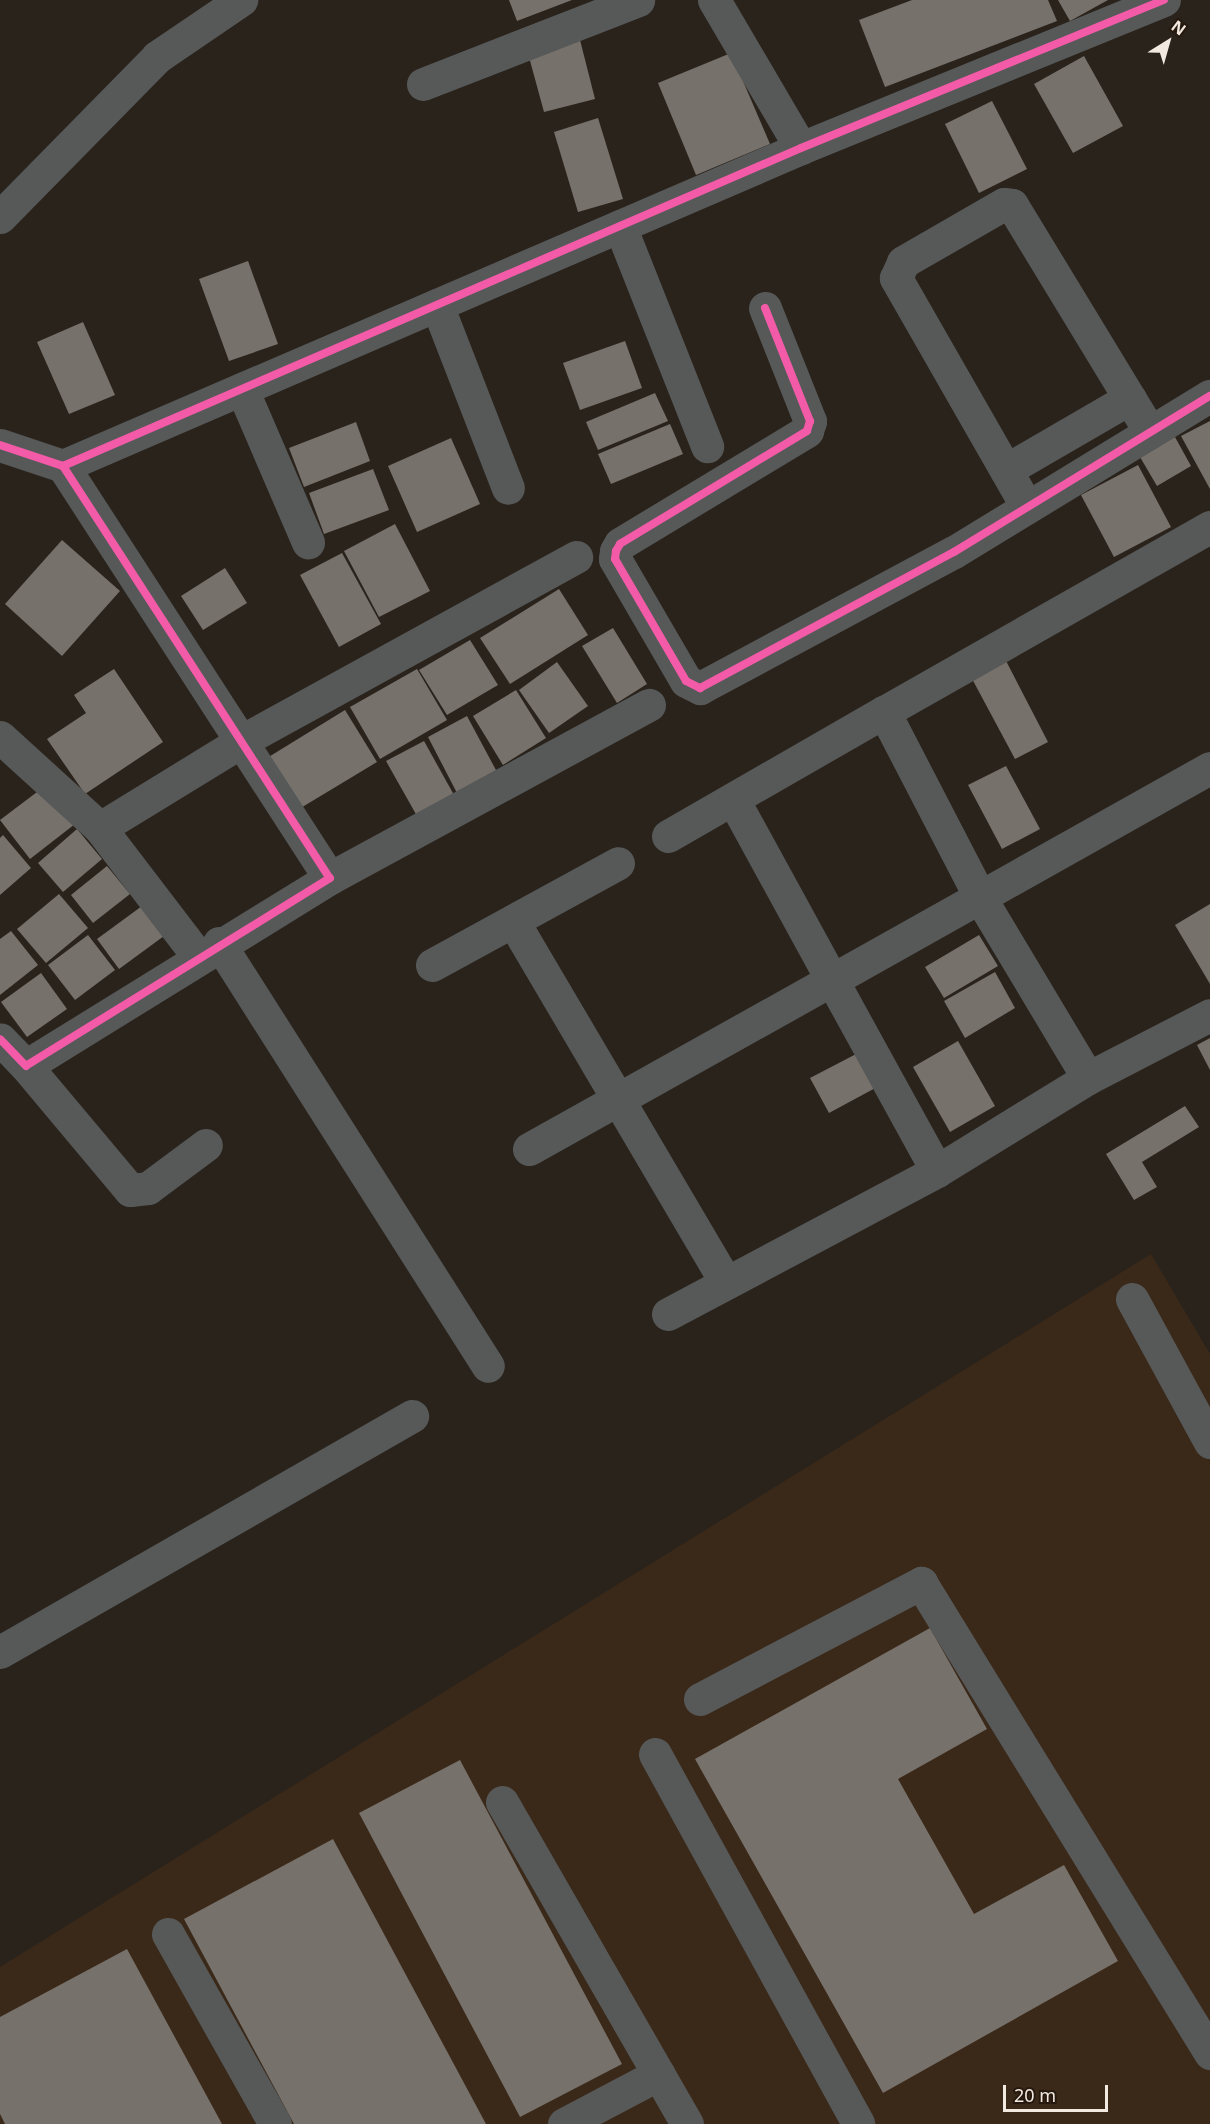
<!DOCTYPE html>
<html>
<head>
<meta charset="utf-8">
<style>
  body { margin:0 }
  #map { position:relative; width:1210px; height:2124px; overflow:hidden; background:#2a231c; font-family:"Noto Sans",sans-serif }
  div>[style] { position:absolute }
  .built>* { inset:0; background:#3a2919 }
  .building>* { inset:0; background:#77716b }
  .minor>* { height:33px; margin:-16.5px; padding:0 16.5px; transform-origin:16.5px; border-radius:16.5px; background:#575959 }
  .cycleway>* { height:8px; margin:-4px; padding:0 4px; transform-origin:4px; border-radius:4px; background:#f35aa7 }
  span { translate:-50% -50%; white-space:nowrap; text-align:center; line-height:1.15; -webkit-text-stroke:6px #26180d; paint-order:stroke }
  .north { position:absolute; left:1138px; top:12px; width:60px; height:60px; -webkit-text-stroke:4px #26180d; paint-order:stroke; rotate:37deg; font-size:16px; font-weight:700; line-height:24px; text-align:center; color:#f2e9e1 }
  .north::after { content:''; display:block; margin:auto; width:21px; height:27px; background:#f2e9e1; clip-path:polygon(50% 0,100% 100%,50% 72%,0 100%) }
  .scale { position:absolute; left:1003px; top:2085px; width:105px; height:27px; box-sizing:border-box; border:3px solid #f2e9e1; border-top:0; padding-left:8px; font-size:18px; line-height:21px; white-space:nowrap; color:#f2e9e1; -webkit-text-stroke:4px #26180d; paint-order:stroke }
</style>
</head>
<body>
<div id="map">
  <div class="built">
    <i style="clip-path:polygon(1151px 1254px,1210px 1354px,1210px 2124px,0 2124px,0 1967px)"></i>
  </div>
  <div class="building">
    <i style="clip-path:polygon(509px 0,572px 0,517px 21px)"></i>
    <i style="clip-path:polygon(912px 0,1048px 0,1057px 21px,885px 87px,859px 20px)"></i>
    <i style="clip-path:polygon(1058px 0,1108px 0,1070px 21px)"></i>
    <i style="clip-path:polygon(578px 32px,595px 99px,544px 112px,526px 46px)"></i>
    <i style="clip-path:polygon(731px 53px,770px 144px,696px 175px,658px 83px)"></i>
    <i style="clip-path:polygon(1084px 56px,1123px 126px,1073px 153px,1034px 84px)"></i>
    <i style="clip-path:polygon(992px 101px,1027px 169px,979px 193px,945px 124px)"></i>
    <i style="clip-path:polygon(598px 118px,623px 199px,578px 212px,554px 132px)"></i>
    <i style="clip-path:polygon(248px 261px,278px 344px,229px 361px,199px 279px)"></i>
    <i style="clip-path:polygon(83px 322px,115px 395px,69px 414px,37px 342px)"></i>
    <i style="clip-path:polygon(625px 341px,642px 388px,580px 410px,563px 363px)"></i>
    <i style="clip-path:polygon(655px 393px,668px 421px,598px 450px,586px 422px)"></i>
    <i style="clip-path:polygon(1210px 421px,1210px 489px,1181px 436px)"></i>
    <i style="clip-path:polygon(356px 422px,370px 461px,304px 487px,289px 448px)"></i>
    <i style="clip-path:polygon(670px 424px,683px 454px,611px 484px,598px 454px)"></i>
    <i style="clip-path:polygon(1175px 437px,1191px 466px,1157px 486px,1140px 457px)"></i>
    <i style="clip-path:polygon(451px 438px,480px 504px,417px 532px,388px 466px)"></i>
    <i style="clip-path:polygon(1138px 465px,1171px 527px,1114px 557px,1081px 495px)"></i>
    <i style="clip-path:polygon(373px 469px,389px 510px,324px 534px,309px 493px)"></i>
    <i style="clip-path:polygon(395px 524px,430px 591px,379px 617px,344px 551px)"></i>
    <i style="clip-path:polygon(62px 540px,120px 591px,62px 656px,5px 604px)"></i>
    <i style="clip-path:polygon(342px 553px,381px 624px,339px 647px,300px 575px)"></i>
    <i style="clip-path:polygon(225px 568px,247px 603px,203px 630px,181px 596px)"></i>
    <i style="clip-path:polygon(559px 589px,588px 635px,510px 684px,480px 638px)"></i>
    <i style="clip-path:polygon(613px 628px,647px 684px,617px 703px,582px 646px)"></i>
    <i style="clip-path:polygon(470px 640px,498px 685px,447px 715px,419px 670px)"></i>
    <i style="clip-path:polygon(1004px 657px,1048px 742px,1015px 759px,970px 675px)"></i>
    <i style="clip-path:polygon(557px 662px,588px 706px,549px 733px,519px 690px)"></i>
    <i style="clip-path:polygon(114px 669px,163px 742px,85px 794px,47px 739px,86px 713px,74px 695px)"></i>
    <i style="clip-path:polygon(417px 669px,447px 720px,380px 759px,350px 707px)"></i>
    <i style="clip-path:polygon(516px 690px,546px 738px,503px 765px,473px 716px)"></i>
    <i style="clip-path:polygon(345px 710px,377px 762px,299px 809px,267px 758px)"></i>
    <i style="clip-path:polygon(467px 716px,497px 772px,457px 793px,428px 737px)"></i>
    <i style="clip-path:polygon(424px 741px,454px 795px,417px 816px,386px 761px)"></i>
    <i style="clip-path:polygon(1006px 766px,1040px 829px,1002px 849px,968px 785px)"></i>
    <i style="clip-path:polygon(45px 786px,75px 824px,30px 859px,0 820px)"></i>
    <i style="clip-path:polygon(77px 829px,102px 859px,63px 892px,38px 863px)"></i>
    <i style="clip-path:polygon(3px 835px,31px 868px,0 895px,0 838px)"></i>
    <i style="clip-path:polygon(107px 866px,130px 894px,93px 923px,71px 895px)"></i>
    <i style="clip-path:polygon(59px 894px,88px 928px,46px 963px,17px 929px)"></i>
    <i style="clip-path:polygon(1210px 904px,1210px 984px,1175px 925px)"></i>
    <i style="clip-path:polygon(142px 906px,164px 936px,119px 969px,97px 939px)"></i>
    <i style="clip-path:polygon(11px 931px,38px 965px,0 995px,0 939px)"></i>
    <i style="clip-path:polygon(88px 935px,115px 970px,75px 1000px,48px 965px)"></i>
    <i style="clip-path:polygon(979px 935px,998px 966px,944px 998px,925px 967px)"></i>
    <i style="clip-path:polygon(995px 972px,1015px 1008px,965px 1038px,944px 1001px)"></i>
    <i style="clip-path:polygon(41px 973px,67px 1009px,27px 1037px,1px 1002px)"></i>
    <i style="clip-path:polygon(1210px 1038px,1210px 1070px,1197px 1045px)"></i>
    <i style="clip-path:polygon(958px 1041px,995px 1106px,950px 1132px,913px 1067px)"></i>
    <i style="clip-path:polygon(860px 1052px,879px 1086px,829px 1113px,810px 1078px)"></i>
    <i style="clip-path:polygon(1185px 1106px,1199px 1127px,1142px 1162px,1157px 1187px,1134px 1200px,1106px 1154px)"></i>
    <i style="clip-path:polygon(930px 1628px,987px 1729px,898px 1779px,974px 1914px,1064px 1865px,1118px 1961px,883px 2093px,695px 1759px)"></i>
    <i style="clip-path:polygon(460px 1760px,622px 2064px,520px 2117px,359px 1813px)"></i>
    <i style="clip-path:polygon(333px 1839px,486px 2124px,294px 2124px,184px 1919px)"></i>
    <i style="clip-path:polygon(127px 1949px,222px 2124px,5px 2124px,0 2114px,0 2017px)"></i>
  </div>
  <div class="minor">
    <i style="left:714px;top:0;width:172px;rotate:59.6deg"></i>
    <i style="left:423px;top:84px;width:231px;rotate:-21.3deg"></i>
    <i style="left:0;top:217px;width:224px;rotate:-45.5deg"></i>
    <i style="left:157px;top:57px;width:102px;rotate:-34.2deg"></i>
    <i style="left:620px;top:226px;width:237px;rotate:68.4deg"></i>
    <i style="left:437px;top:305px;width:196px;rotate:68.8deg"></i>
    <i style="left:765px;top:308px;width:122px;rotate:68.3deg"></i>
    <i style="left:810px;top:421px;width:10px;rotate:107deg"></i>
    <i style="left:807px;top:431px;width:218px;rotate:148.9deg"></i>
    <i style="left:620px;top:544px;width:8px;rotate:120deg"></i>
    <i style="left:616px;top:551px;width:8px;rotate:97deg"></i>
    <i style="left:615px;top:559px;width:141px;rotate:59.8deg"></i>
    <i style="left:686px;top:681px;width:16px;rotate:27deg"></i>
    <i style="left:700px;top:688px;width:288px;rotate:-28.2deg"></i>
    <i style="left:954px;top:552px;width:300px;rotate:-31.4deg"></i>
    <i style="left:242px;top:389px;width:167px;rotate:66.7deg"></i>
    <i style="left:0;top:445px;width:66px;rotate:18.4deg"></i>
    <i style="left:63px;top:466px;width:491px;rotate:57.1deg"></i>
    <i style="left:330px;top:878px;width:357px;rotate:148.3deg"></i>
    <i style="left:26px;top:1066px;width:37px;rotate:-134deg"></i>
    <i style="left:63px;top:466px;width:804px;rotate:-23.31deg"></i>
    <i style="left:801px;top:148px;width:392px;rotate:-22.2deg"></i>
    <i style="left:1006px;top:470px;width:143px;rotate:-30.1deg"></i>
    <i style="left:1027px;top:507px;width:264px;rotate:-119.8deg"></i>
    <i style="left:896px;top:278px;width:17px;rotate:-66deg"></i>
    <i style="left:903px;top:262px;width:116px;rotate:-29.9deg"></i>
    <i style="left:1004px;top:204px;width:8px;rotate:7deg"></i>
    <i style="left:1012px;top:205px;width:266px;rotate:58.7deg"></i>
    <i style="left:0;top:737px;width:135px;rotate:42.3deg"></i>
    <i style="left:100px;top:828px;width:161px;rotate:52.6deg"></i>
    <i style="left:100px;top:828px;width:170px;rotate:-31.5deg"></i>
    <i style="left:245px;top:739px;width:378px;rotate:-28.8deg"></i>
    <i style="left:668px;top:836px;width:249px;rotate:-29.9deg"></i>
    <i style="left:330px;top:878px;width:363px;rotate:-28.5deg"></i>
    <i style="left:513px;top:921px;width:420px;rotate:59.5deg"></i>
    <i style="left:219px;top:943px;width:501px;rotate:57.55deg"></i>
    <i style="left:432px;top:965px;width:212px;rotate:-28.7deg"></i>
    <i style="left:26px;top:1066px;width:162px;rotate:50deg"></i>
    <i style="left:130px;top:1190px;width:18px;rotate:-6deg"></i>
    <i style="left:148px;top:1188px;width:72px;rotate:-36.6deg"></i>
    <i style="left:1088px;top:1078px;width:209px;rotate:-120.9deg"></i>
    <i style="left:981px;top:899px;width:211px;rotate:-117.4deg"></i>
    <i style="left:884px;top:712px;width:375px;rotate:-29.6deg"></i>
    <i style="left:529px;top:1149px;width:347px;rotate:-29.2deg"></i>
    <i style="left:832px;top:980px;width:204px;rotate:-118.7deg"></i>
    <i style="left:937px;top:1171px;width:218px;rotate:-118.8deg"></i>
    <i style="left:832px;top:980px;width:433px;rotate:-29.3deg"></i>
    <i style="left:1132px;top:1299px;width:163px;rotate:61.4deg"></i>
    <i style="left:668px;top:1314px;width:305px;rotate:-28deg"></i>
    <i style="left:937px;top:1171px;width:177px;rotate:-31.6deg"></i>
    <i style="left:1088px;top:1078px;width:137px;rotate:-27.3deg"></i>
    <i style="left:0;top:1652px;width:475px;rotate:-29.8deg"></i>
    <i style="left:700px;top:1699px;width:250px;rotate:-27.7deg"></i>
    <i style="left:921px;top:1583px;width:552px;rotate:58.41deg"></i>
    <i style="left:655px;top:1754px;width:422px;rotate:61.2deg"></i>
    <i style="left:502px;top:1802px;width:371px;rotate:60.1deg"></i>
    <i style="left:168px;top:1934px;width:218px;rotate:60.6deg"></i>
    <i style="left:564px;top:2124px;width:107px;rotate:-27.8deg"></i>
  </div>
  <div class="cycleway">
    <i style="left:765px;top:308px;width:122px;rotate:68.3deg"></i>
    <i style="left:810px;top:421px;width:10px;rotate:107deg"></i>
    <i style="left:807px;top:431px;width:218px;rotate:148.9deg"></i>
    <i style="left:620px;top:544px;width:8px;rotate:120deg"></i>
    <i style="left:616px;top:551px;width:8px;rotate:97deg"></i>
    <i style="left:615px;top:559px;width:141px;rotate:59.8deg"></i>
    <i style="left:686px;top:681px;width:16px;rotate:27deg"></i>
    <i style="left:700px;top:688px;width:288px;rotate:-28.2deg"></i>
    <i style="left:954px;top:552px;width:300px;rotate:-31.4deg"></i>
    <i style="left:0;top:445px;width:66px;rotate:18.4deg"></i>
    <i style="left:63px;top:466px;width:491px;rotate:57.1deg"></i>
    <i style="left:330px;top:878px;width:357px;rotate:148.3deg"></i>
    <i style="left:26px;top:1066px;width:37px;rotate:-134deg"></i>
    <i style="left:63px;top:466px;width:804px;rotate:-23.31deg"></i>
    <i style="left:801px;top:148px;width:392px;rotate:-22.2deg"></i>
  </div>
  <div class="north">N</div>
  <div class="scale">20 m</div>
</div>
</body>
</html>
